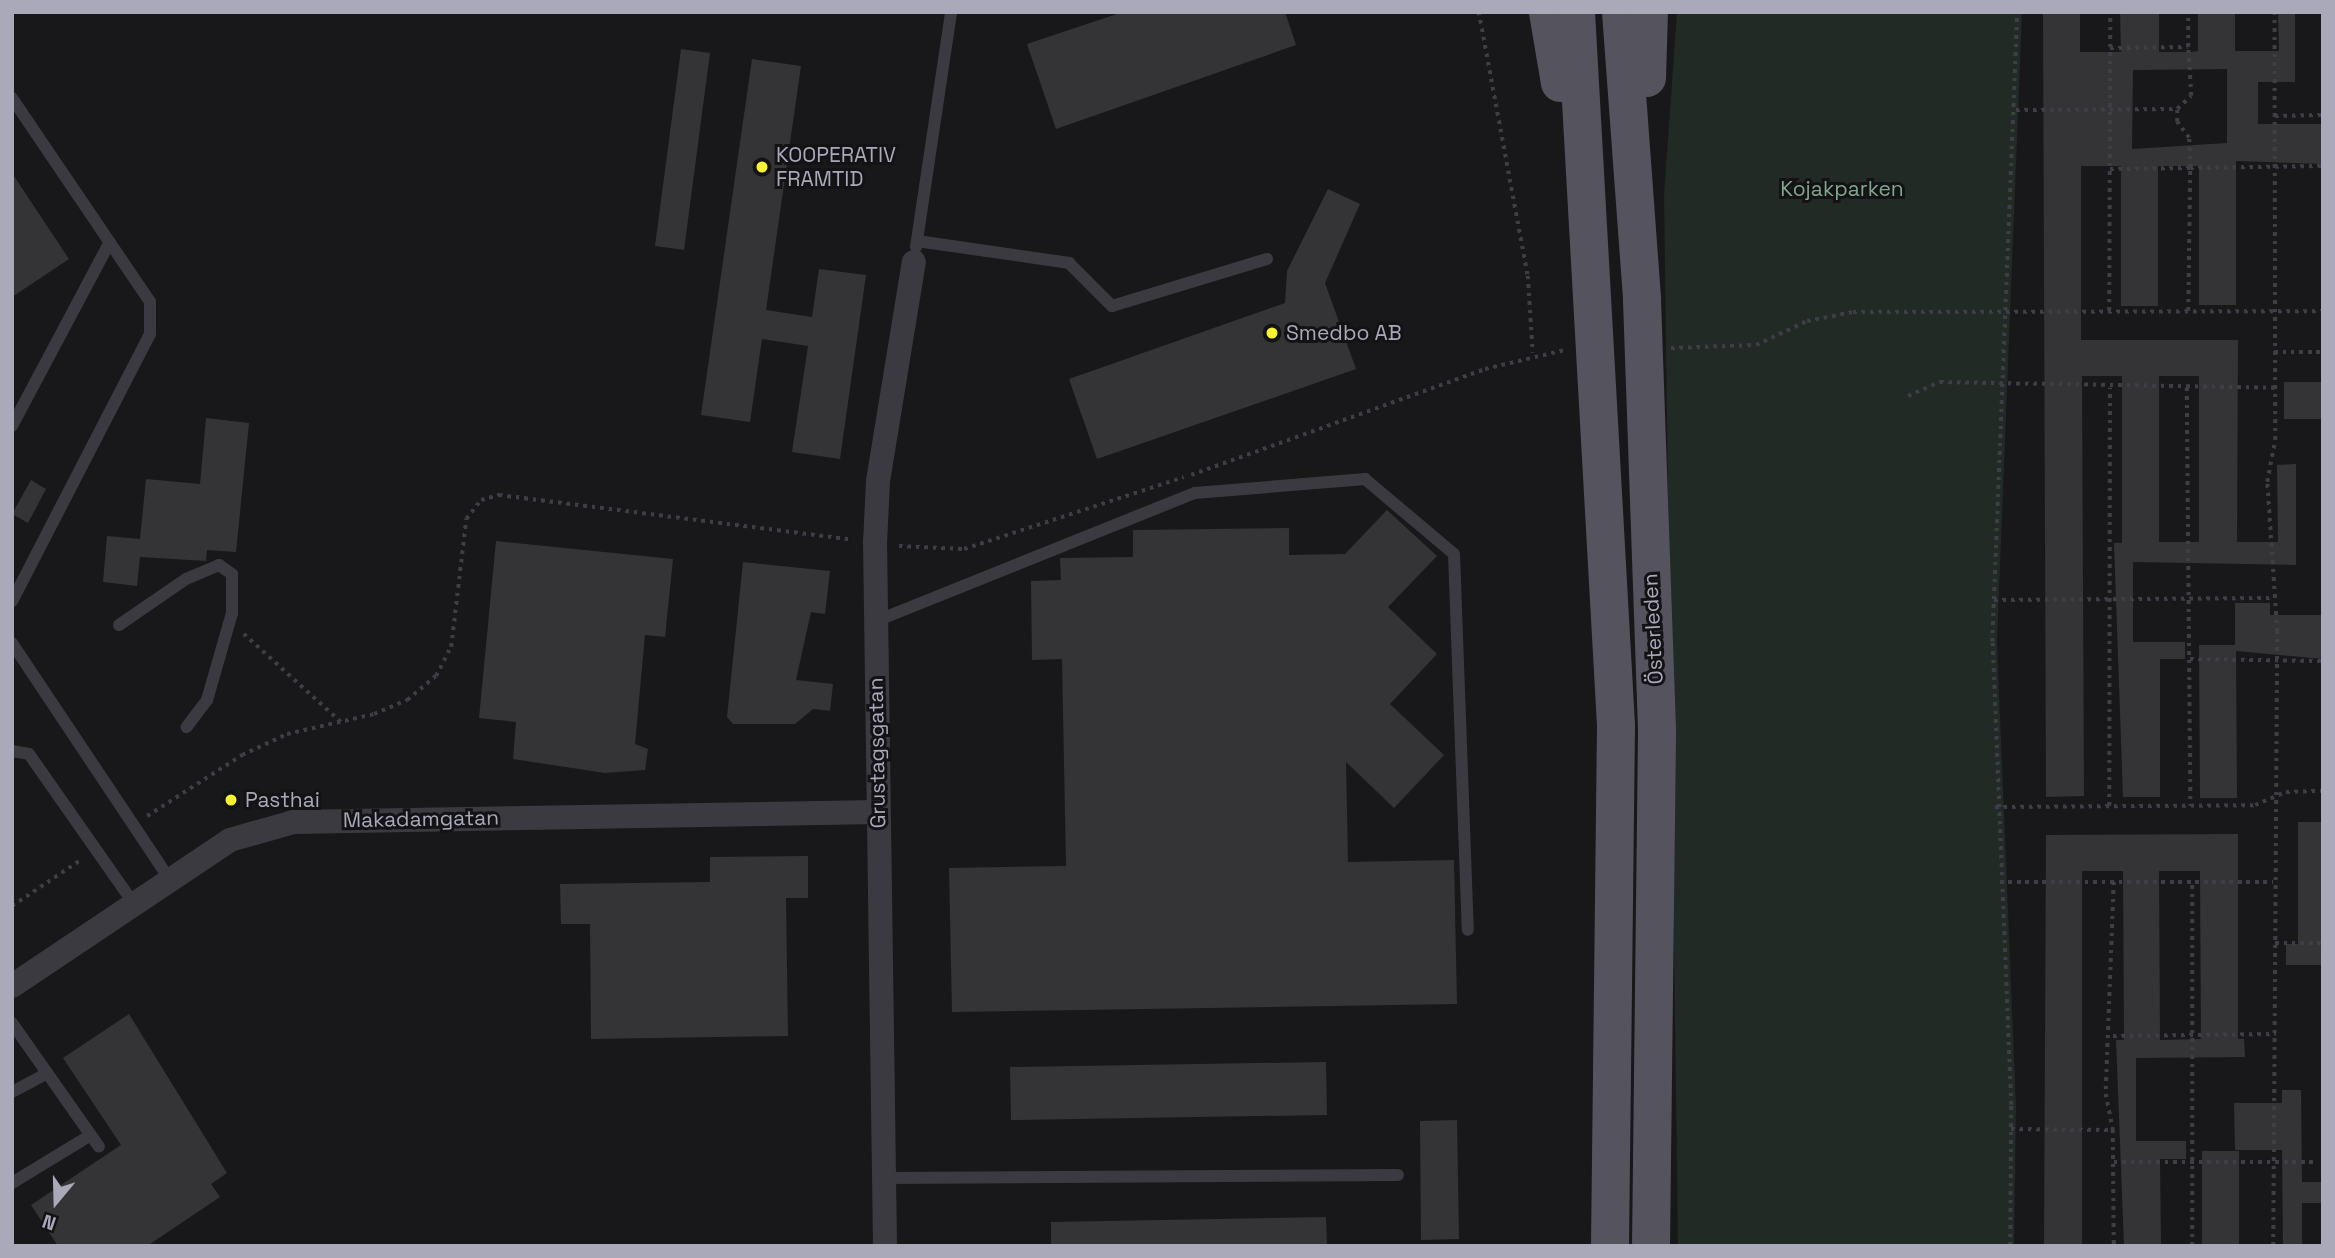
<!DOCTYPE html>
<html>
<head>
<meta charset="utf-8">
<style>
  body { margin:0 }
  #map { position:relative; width:2335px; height:1258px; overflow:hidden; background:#18181a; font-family:"Space Grotesk",sans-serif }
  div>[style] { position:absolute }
  .green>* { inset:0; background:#212a25 }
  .building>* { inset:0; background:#343336 }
  .path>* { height:3.5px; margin-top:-1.75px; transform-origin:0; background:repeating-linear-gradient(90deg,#3f3e46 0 3.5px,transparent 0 8.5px) }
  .lane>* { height:12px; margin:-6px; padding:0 6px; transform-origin:6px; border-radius:6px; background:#3b3a41 }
  .street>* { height:24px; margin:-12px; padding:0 12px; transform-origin:12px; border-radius:12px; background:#3b3a41 }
  .primary>* { height:38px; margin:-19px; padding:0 19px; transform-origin:19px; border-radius:19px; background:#55545e }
  .dots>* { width:19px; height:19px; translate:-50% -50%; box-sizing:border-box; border:4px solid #131315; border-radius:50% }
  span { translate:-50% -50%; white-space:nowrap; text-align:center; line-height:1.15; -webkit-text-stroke:6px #131315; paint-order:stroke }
  .poi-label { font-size:21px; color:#a9a9ba }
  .left { translate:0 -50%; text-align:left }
  .park-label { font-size:21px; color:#80a68d }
  .street-label { font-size:21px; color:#a9a9ba }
  .frame { position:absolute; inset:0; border:14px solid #a9a9ba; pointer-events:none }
  .north { position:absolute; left:21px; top:1167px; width:70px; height:70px; -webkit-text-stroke:5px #131315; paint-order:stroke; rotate:199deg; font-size:19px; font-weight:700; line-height:28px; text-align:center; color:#a9a9ba }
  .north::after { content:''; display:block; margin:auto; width:24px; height:32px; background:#a9a9ba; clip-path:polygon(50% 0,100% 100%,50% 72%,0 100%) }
</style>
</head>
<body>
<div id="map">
  <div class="green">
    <i style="clip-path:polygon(1677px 12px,2022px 12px,1997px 642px,2016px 1107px,2014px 1246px,1678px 1246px,1664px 196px)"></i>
  </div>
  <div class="building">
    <i style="clip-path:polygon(1123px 12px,1285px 12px,1296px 45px,1056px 129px,1027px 44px)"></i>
    <i style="clip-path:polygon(evenodd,2043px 12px,2080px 12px,2080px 52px,2121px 52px,2120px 12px,2159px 12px,2159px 52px,2192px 52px,2198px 51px,2198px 12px,2235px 12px,2235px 51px,2279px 51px,2278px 12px,2295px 12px,2295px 82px,2258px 82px,2258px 124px,2323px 124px,2323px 164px,2236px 161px,2236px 305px,2199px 305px,2199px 166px,2158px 166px,2158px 306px,2121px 306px,2121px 166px,2081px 166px,2081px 340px,2238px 340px,2237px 542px,2278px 542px,2277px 465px,2296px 464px,2296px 565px,2133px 562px,2133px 642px,2185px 642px,2185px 659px,2160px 659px,2160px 797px,2123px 797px,2114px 543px,2122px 543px,2122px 376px,2082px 376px,2084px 796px,2046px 797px,2043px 12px,2227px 69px,2227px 143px,2132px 149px,2133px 70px,2227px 69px,2043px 12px,2159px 376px,2199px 376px,2199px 542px,2159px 542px,2159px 376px)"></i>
    <i style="clip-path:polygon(681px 49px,710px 53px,684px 250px,655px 246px)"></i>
    <i style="clip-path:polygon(752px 59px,801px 66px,766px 310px,812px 317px,819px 269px,866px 275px,840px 459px,792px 452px,808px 346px,762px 339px,750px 422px,701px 415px)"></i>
    <i style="clip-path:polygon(12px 173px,69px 259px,12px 297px)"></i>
    <i style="clip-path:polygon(1328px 189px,1360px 204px,1325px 283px,1356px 369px,1097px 459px,1069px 379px,1285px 303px,1287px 271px)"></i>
    <i style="clip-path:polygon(2284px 382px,2323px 382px,2323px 419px,2284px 419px)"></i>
    <i style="clip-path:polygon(206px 418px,249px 423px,236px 552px,207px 550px,206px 561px,140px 557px,137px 586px,103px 582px,107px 536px,140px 539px,146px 479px,200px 484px)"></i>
    <i style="clip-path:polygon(31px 480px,46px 489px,28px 523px,12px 514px)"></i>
    <i style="clip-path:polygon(1387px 510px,1437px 556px,1388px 607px,1437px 654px,1390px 704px,1444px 755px,1394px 808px,1346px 762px,1348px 862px,1454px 860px,1457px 1004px,952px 1012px,949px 868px,1066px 866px,1062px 659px,1032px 660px,1031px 581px,1061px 580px,1060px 558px,1133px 557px,1133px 530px,1289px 528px,1289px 555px,1345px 554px)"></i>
    <i style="clip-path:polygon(496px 541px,673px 559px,665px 637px,645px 635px,635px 744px,648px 749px,645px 770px,605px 773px,513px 759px,516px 722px,479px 718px)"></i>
    <i style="clip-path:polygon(743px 562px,830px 571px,825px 614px,811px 612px,796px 680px,833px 684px,830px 711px,813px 709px,795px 724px,733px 724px,727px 717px)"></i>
    <i style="clip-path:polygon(2235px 603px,2270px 603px,2270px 615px,2323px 615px,2323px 659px,2236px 651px,2237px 798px,2200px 798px,2199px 645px,2235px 645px)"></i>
    <i style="clip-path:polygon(2298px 822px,2323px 822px,2323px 965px,2286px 965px,2286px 944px,2298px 944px)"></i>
    <i style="clip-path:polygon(evenodd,2238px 834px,2238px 1039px,2244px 1039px,2245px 1057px,2136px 1058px,2136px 1141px,2186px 1141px,2186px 1159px,2160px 1159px,2161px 1246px,2124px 1246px,2116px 1040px,2124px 1040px,2123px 871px,2082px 871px,2082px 1246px,2044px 1246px,2046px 835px,2238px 834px,2159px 871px,2200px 871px,2201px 1039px,2160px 1040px,2159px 871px)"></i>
    <i style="clip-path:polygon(808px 856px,808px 898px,786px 898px,788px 1036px,591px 1039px,590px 924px,561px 924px,560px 884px,710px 882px,710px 857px)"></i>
    <i style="clip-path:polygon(129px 1014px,227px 1173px,211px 1184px,220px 1197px,147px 1246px,58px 1246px,31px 1205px,121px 1145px,63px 1058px)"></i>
    <i style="clip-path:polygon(1326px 1062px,1327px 1115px,1011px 1120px,1010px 1067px)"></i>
    <i style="clip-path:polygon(2282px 1090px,2301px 1090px,2302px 1182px,2323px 1182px,2323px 1203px,2302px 1203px,2302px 1246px,2283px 1246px,2282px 1150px,2235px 1150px,2234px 1103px,2282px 1103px)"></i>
    <i style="clip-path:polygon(1457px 1120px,1459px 1239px,1421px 1240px,1420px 1121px)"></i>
    <i style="clip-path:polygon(2202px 1151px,2239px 1151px,2239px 1246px,2202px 1246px)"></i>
    <i style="clip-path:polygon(1326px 1217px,1327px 1246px,1051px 1246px,1051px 1222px)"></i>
  </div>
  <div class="path">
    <i style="left:1479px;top:12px;width:269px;rotate:79.5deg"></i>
    <i style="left:1528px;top:276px;width:77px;rotate:86.3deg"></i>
    <i style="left:2110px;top:48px;width:78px;rotate:-0.7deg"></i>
    <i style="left:2188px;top:47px;width:35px;rotate:-90deg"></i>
    <i style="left:2016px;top:110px;width:161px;rotate:-0.4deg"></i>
    <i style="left:2275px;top:116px;width:48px;rotate:-1.2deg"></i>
    <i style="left:2110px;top:169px;width:80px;rotate:-0.7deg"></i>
    <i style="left:2190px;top:168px;width:30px;rotate:-92deg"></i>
    <i style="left:2189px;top:138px;width:20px;rotate:-127deg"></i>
    <i style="left:2177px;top:122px;width:13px;rotate:-90deg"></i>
    <i style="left:2177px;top:109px;width:19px;rotate:-43deg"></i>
    <i style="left:2191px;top:96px;width:49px;rotate:-93.5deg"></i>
    <i style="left:2109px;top:311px;width:299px;rotate:-89.8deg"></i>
    <i style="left:2188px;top:311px;width:143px;rotate:-89.2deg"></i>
    <i style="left:2190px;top:168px;width:133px;rotate:-0.9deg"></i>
    <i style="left:1671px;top:348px;width:85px;rotate:-2deg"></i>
    <i style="left:1756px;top:345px;width:56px;rotate:-25.2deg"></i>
    <i style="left:1807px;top:321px;width:47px;rotate:-11.1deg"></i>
    <i style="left:1853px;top:312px;width:470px;rotate:-0.1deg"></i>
    <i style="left:2274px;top:352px;width:49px"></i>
    <i style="left:2187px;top:388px;width:418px;rotate:89.5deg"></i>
    <i style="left:1908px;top:396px;width:35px;rotate:-24deg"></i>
    <i style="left:1940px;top:382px;width:335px;rotate:1deg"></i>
    <i style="left:1191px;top:475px;width:313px;rotate:-19.8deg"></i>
    <i style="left:1485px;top:369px;width:82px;rotate:-13.4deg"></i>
    <i style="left:899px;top:546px;width:65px;rotate:2.6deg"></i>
    <i style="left:964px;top:549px;width:231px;rotate:-18.1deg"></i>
    <i style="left:1994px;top:600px;width:280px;rotate:-0.4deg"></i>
    <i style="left:244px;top:634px;width:131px;rotate:42.2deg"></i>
    <i style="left:2190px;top:659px;width:133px;rotate:0.9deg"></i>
    <i style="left:2109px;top:806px;width:418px;rotate:-89.9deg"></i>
    <i style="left:1995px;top:807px;width:260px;rotate:-0.4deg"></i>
    <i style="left:2255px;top:805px;width:34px;rotate:-23deg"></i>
    <i style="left:2286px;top:792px;width:37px;rotate:-2deg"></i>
    <i style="left:147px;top:816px;width:113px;rotate:-32.7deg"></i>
    <i style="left:242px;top:755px;width:50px;rotate:-25deg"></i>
    <i style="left:287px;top:734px;width:89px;rotate:-12.9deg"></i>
    <i style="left:374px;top:714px;width:36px;rotate:-23deg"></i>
    <i style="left:407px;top:700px;width:38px;rotate:-40deg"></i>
    <i style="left:436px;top:676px;width:33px;rotate:-63deg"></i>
    <i style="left:451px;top:647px;width:129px;rotate:-83.3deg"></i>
    <i style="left:466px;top:519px;width:24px;rotate:-52deg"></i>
    <i style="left:481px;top:500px;width:19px;rotate:-16deg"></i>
    <i style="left:499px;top:495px;width:357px;rotate:7.2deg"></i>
    <i style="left:2000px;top:882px;width:273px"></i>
    <i style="left:2114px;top:882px;width:212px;rotate:92.2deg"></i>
    <i style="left:2106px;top:1094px;width:37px;rotate:79deg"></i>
    <i style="left:2113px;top:1130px;width:116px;rotate:89.5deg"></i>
    <i style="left:12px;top:906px;width:84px;rotate:-33.9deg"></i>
    <i style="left:2275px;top:943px;width:48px"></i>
    <i style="left:2113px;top:1036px;width:163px;rotate:-0.7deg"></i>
    <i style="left:2011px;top:1129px;width:102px;rotate:0.6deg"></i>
    <i style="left:2114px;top:1162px;width:199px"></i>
    <i style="left:2010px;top:1246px;width:141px;rotate:-89.6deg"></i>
    <i style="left:2011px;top:1105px;width:463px;rotate:-92.3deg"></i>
    <i style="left:1992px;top:642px;width:630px;rotate:-87.73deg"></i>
    <i style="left:2192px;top:1246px;width:364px;rotate:-90deg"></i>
    <i style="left:2273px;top:1246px;width:614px;rotate:-89.63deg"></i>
    <i style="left:2277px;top:632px;width:150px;rotate:-93.8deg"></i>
    <i style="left:2267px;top:482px;width:43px;rotate:-79.2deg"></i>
    <i style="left:2275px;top:440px;width:428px;rotate:-90.1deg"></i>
  </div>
  <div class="lane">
    <i style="left:12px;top:98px;width:246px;rotate:55.9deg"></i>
    <i style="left:150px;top:302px;width:32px;rotate:90deg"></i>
    <i style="left:150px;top:334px;width:301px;rotate:117.3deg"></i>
    <i style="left:917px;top:241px;width:154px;rotate:8.2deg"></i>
    <i style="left:1069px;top:263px;width:61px;rotate:45deg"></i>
    <i style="left:1112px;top:306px;width:162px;rotate:-16.9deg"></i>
    <i style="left:916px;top:247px;width:238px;rotate:-81.5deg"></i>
    <i style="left:12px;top:426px;width:208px;rotate:-62deg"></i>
    <i style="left:876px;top:621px;width:344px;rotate:-21.9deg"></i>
    <i style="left:1195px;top:493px;width:171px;rotate:-4.7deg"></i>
    <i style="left:1365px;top:479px;width:116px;rotate:40.1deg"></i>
    <i style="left:1454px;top:554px;width:376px;rotate:87.9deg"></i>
    <i style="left:119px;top:625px;width:81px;rotate:-34.5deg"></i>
    <i style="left:186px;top:579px;width:36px;rotate:-23deg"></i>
    <i style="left:219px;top:565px;width:16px;rotate:35deg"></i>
    <i style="left:232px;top:574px;width:39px;rotate:90deg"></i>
    <i style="left:232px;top:613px;width:91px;rotate:106deg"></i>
    <i style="left:207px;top:700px;width:34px;rotate:127deg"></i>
    <i style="left:12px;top:643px;width:285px;rotate:56.3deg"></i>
    <i style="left:12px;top:751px;width:17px;rotate:10deg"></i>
    <i style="left:29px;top:754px;width:183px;rotate:55deg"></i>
    <i style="left:12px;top:1023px;width:151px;rotate:54.9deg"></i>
    <i style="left:12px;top:1092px;width:40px;rotate:-28deg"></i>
    <i style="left:884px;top:1178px;width:514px;rotate:-0.33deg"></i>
    <i style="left:12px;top:1183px;width:92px;rotate:-31.3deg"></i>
  </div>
  <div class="street">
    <i style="left:12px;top:986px;width:262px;rotate:-33.8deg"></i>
    <i style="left:230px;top:840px;width:66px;rotate:-15.9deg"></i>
    <i style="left:293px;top:822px;width:584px;rotate:-0.98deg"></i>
    <i style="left:885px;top:1246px;width:703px;rotate:-90.81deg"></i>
    <i style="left:875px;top:543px;width:62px;rotate:-87.2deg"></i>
    <i style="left:878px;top:481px;width:222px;rotate:-80.7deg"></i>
  </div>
  <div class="primary">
    <i style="left:1548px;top:12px;width:72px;rotate:80.4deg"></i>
    <i style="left:1576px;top:12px;width:715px;rotate:86.79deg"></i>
    <i style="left:1616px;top:726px;width:520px;rotate:90.66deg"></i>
    <i style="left:1621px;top:12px;width:289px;rotate:85.8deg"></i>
    <i style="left:1642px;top:300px;width:434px;rotate:88deg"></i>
    <i style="left:1657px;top:734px;width:512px;rotate:90.67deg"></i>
    <i style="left:1647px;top:78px;width:66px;rotate:-88.3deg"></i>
  </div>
  <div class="dots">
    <i style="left:762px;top:167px;background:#f9f230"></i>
    <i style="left:1272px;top:333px;background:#f9f230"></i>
    <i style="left:231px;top:800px;background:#f9f230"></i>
  </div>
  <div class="poi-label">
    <span class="left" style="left:776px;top:167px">KOOPERATIV<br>FRAMTID</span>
    <span class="left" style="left:1286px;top:333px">Smedbo AB</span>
    <span class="left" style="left:245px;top:800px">Pasthai</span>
  </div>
  <div class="park-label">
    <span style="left:1842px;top:189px">Kojakparken</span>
  </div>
  <div class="street-label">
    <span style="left:1653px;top:629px;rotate:-93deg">Österleden</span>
    <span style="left:877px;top:753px;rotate:-91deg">Grustagsgatan</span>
    <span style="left:421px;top:819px;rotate:-1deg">Makadamgatan</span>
  </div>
  <div class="frame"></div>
  <div class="north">N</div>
</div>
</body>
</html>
